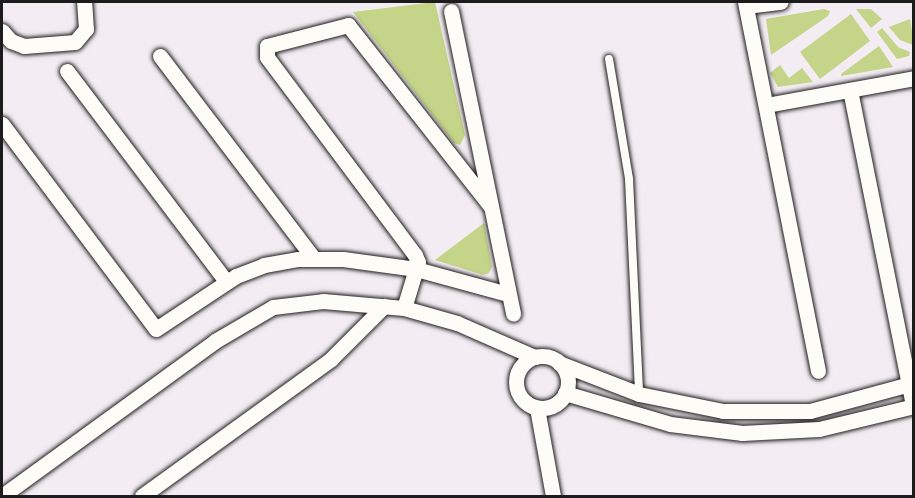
<!DOCTYPE html>
<html>
<head>
<meta charset="utf-8">
<style>
  body { margin:0 }
  #map { position:relative; width:915px; height:498px; overflow:hidden; background:#f3edf3; font-family:"Comic Neue",sans-serif }
  div>[style] { position:absolute }
  .green>* { inset:0; background:#c4d488 }
  .roads { filter:drop-shadow(0 0 2px #1c1c1c) drop-shadow(0 0 2px #1c1c1c) }
  .service>* { height:8px; margin:-4px; padding:0 4px; transform-origin:4px; border-radius:4px; background:#fdfcf7 }
  .minor>* { height:15px; margin:-7.5px; padding:0 7.5px; transform-origin:7.5px; border-radius:7.5px; background:#fdfcf7 }
  .minor>.ring { margin:-7.5px; padding:0; box-sizing:content-box; background:none; border:15px solid #fdfcf7; border-radius:50% }
  span { translate:-50% -50%; white-space:nowrap; text-align:center; line-height:1.15; -webkit-text-stroke:6px #fdfcf7; paint-order:stroke }
  .frame { position:absolute; inset:0; border:3px solid #1c1c1c; pointer-events:none }
</style>
</head>
<body>
<div id="map">
  <div class="green">
    <i style="clip-path:polygon(435px 2px,465px 135px,460px 145px,454px 143px,353px 12px)"></i>
    <i style="clip-path:polygon(824px 9px,830px 11px,828px 16px,771px 55px,766px 19px)"></i>
    <i style="clip-path:polygon(856px 9px,871px 9px,882px 19px,871px 28px)"></i>
    <i style="clip-path:polygon(851px 14px,870px 41px,820px 79px,800px 52px)"></i>
    <i style="clip-path:polygon(910px 19px,913px 38px,913px 45px,900px 40px,889px 27px)"></i>
    <i style="clip-path:polygon(882px 28px,898px 47px,910px 52px,909px 56px,897px 59px,877px 32px)"></i>
    <i style="clip-path:polygon(879px 46px,893px 67px,841px 76px,841px 74px)"></i>
    <i style="clip-path:polygon(780px 65px,789px 78px,802px 68px,813px 82px,778px 87px,770px 73px)"></i>
    <i style="clip-path:polygon(484px 223px,492px 267px,489px 273px,483px 275px,435px 260px)"></i>
  </div>
  <div class="roads">
    <div class="service">
      <i style="left:609px;top:59px;width:122px;rotate:80.5deg"></i>
      <i style="left:629px;top:179px;width:215px;rotate:87.3deg"></i>
    </div>
    <div class="minor">
      <i style="left:745px;top:2px;width:376px;rotate:78.8deg"></i>
      <i style="left:746px;top:6px;width:35px;rotate:-7deg"></i>
      <i style="left:451px;top:11px;width:309px;rotate:78.4deg"></i>
      <i style="left:2px;top:31px;width:13px;rotate:48deg"></i>
      <i style="left:11px;top:41px;width:14px;rotate:21deg"></i>
      <i style="left:24px;top:46px;width:51px;rotate:-4.5deg"></i>
      <i style="left:75px;top:42px;width:17px;rotate:-50deg"></i>
      <i style="left:86px;top:29px;width:27px;rotate:-94deg"></i>
      <i style="left:160px;top:56px;width:255px;rotate:52.8deg"></i>
      <i style="left:67px;top:71px;width:263px;rotate:52.9deg"></i>
      <i style="left:850px;top:90px;width:322px;rotate:78.7deg"></i>
      <i style="left:766px;top:105px;width:150px;rotate:-10.3deg"></i>
      <i style="left:2px;top:124px;width:256px;rotate:53.1deg"></i>
      <i style="left:156px;top:329px;width:96px;rotate:-33.5deg"></i>
      <i style="left:236px;top:276px;width:30px;rotate:-21deg"></i>
      <i style="left:264px;top:265px;width:35px;rotate:-10deg"></i>
      <i style="left:298px;top:259px;width:45px"></i>
      <i style="left:343px;top:259px;width:74px;rotate:7.8deg"></i>
      <i style="left:416px;top:269px;width:95px;rotate:15.2deg"></i>
      <i style="left:404px;top:308px;width:48px;rotate:-73.1deg"></i>
      <i style="left:418px;top:262px;width:8px;rotate:-113deg"></i>
      <i style="left:415px;top:255px;width:247px;rotate:-126.8deg"></i>
      <i style="left:267px;top:57px;width:11px;rotate:-90deg"></i>
      <i style="left:267px;top:46px;width:84px;rotate:-14.5deg"></i>
      <i style="left:348px;top:25px;width:231px;rotate:51.8deg"></i>
      <i class="ring" style="left:516px;top:356px;width:37px;height:37px"></i>
      <i style="left:559px;top:363px;width:86px;rotate:21.2deg"></i>
      <i style="left:639px;top:394px;width:86px;rotate:11.4deg"></i>
      <i style="left:723px;top:411px;width:87px"></i>
      <i style="left:810px;top:411px;width:108px;rotate:-15.1deg"></i>
      <i style="left:565px;top:393px;width:109px;rotate:16.4deg"></i>
      <i style="left:670px;top:424px;width:73px;rotate:7.1deg"></i>
      <i style="left:742px;top:433px;width:77px;rotate:-3deg"></i>
      <i style="left:819px;top:429px;width:98px;rotate:-13.6deg"></i>
      <i style="left:537px;top:408px;width:89px;rotate:79.7deg"></i>
      <i style="left:2px;top:496px;width:263px;rotate:-36deg"></i>
      <i style="left:215px;top:341px;width:67px;rotate:-30.4deg"></i>
      <i style="left:273px;top:307px;width:50px;rotate:-6.8deg"></i>
      <i style="left:323px;top:301px;width:81px;rotate:4.9deg"></i>
      <i style="left:404px;top:308px;width:55px;rotate:15.8deg"></i>
      <i style="left:457px;top:323px;width:85px;rotate:23.6deg"></i>
      <i style="left:142px;top:496px;width:233px;rotate:-35.9deg"></i>
      <i style="left:331px;top:359px;width:75px;rotate:-45deg"></i>
    </div>
  </div>
  <div class="frame"></div>
</div>
</body>
</html>
